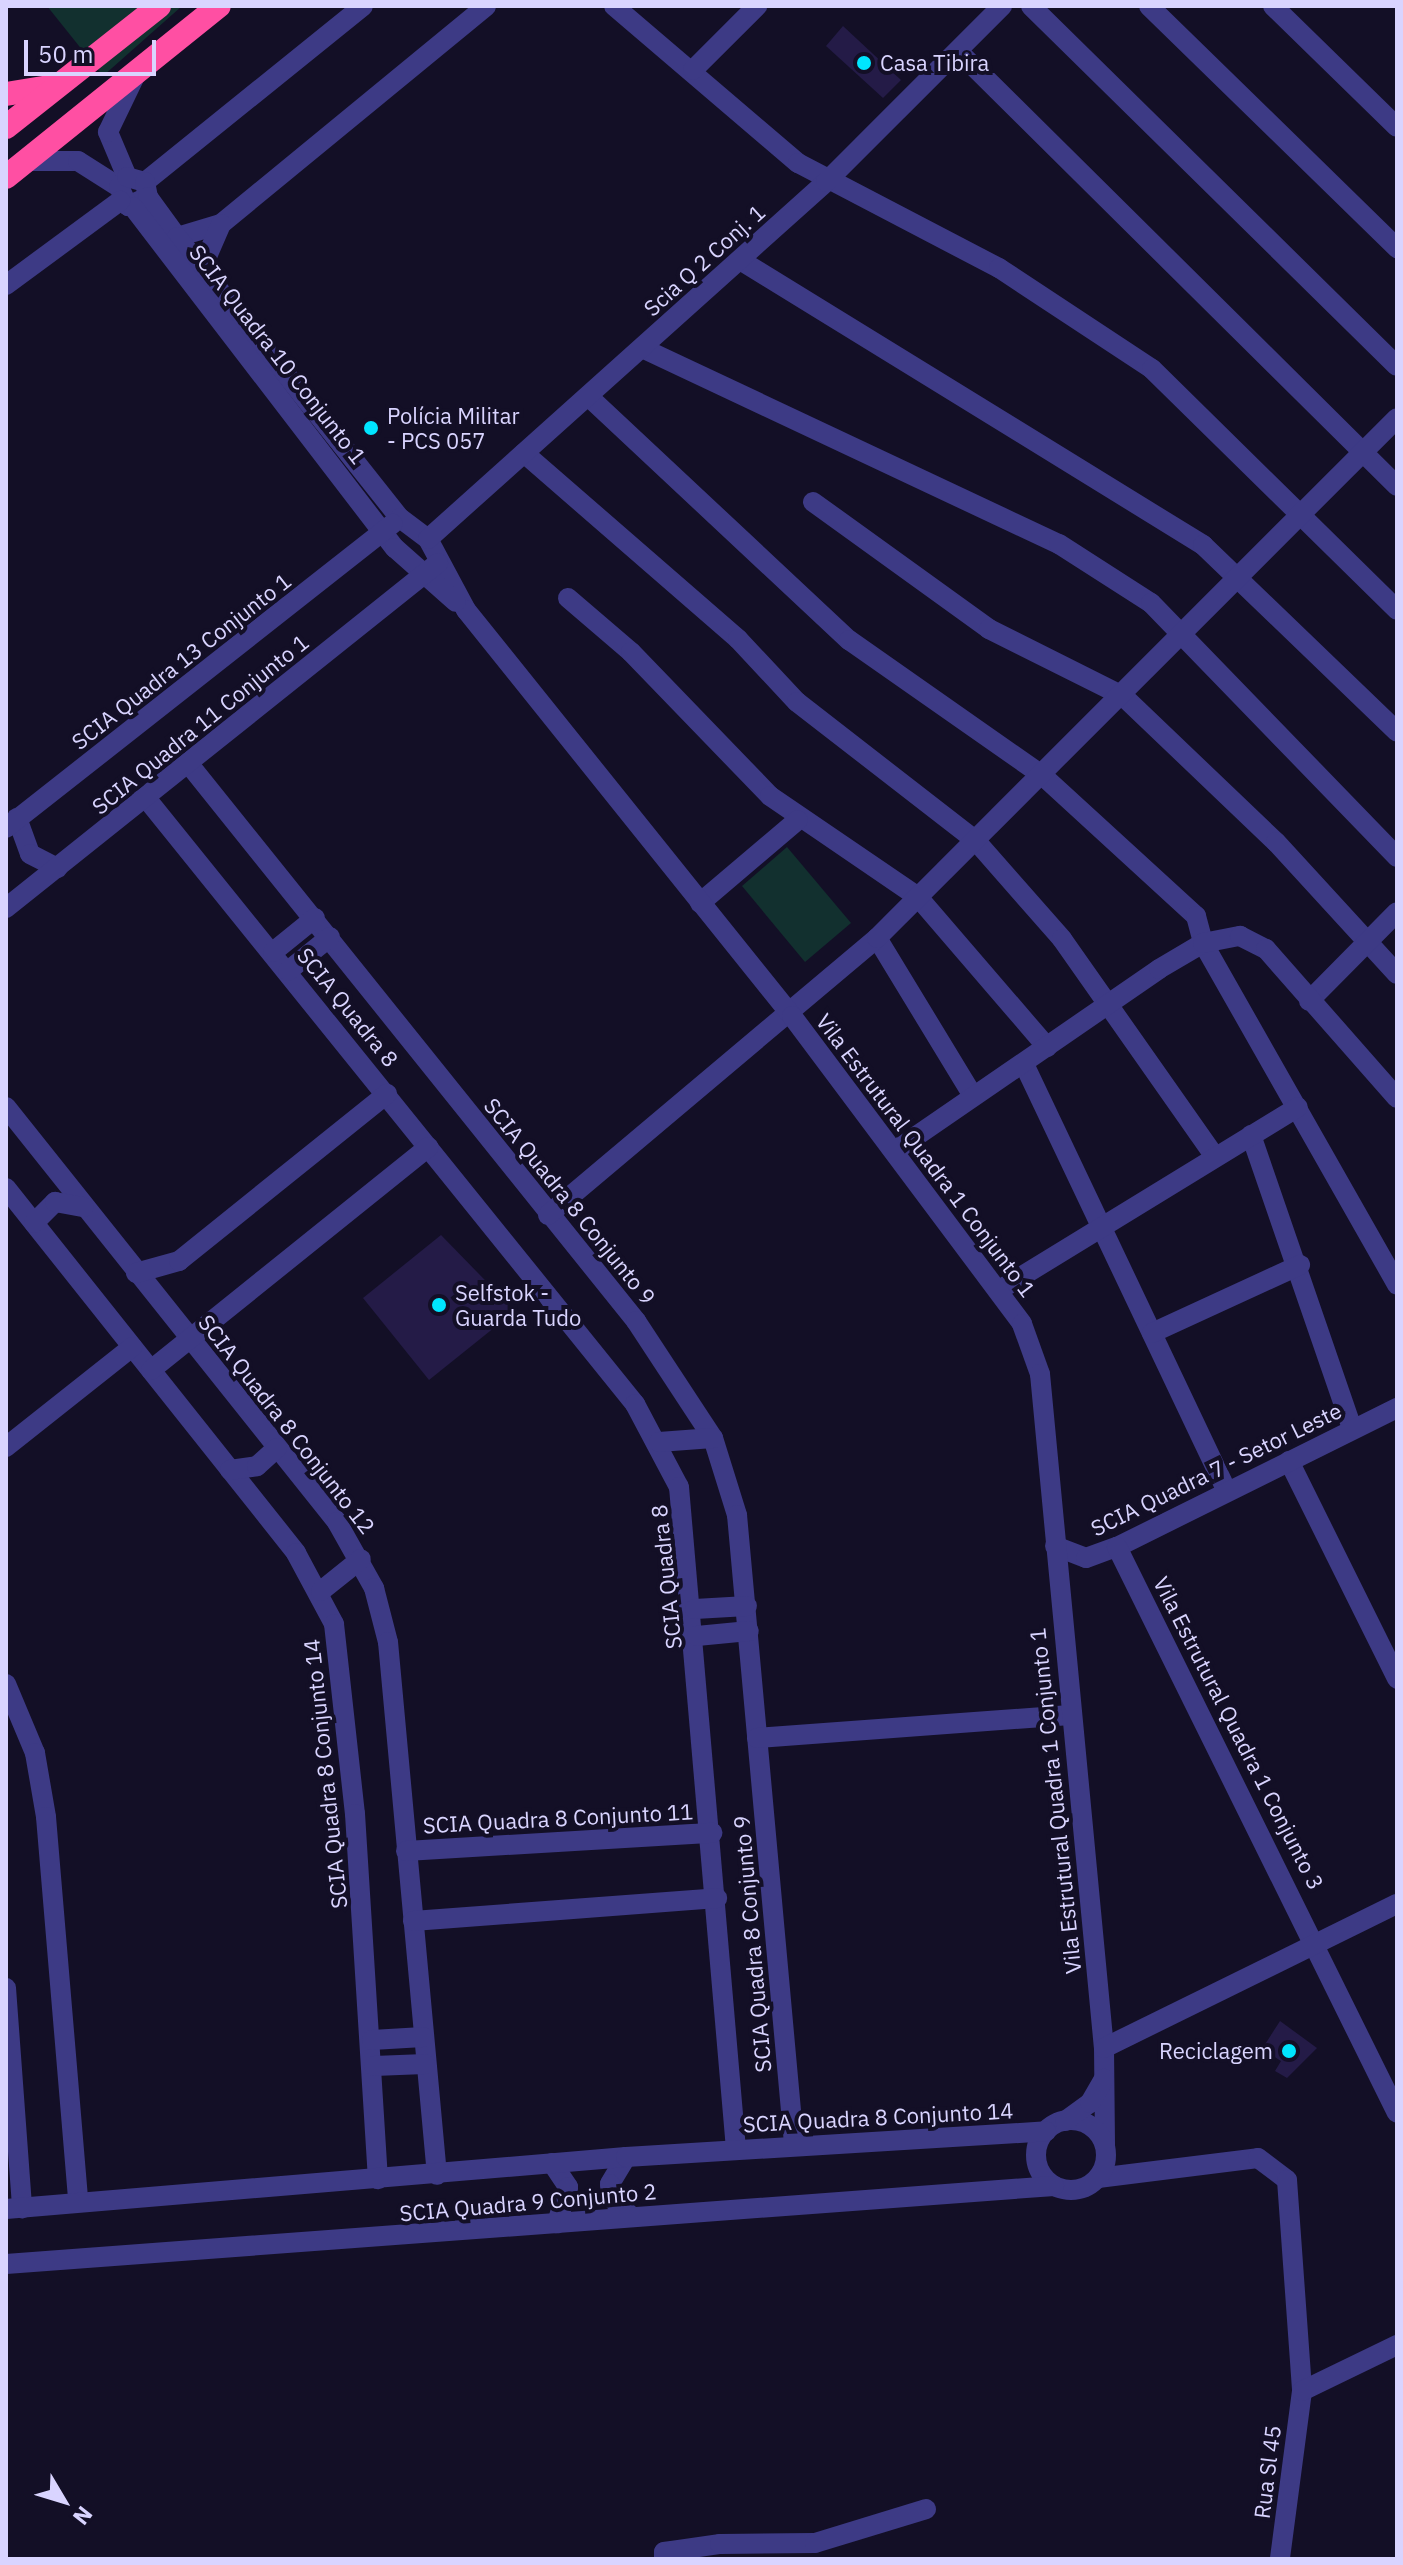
<!DOCTYPE html>
<html>
<head>
<meta charset="utf-8">
<style>
  body { margin:0 }
  #map { position:relative; width:1403px; height:2565px; overflow:hidden; background:#130f26; font-family:"IBM Plex Sans",sans-serif }
  div>[style] { position:absolute }
  .green>* { inset:0; background:#12302f }
  .building>* { inset:0; background:#241b47 }
  .minor>* { height:20px; margin:-10px; padding:0 10px; transform-origin:10px; border-radius:10px; background:#3d3a85 }
  .tertiary>* { height:20px; margin:-10px; padding:0 10px; transform-origin:10px; border-radius:10px; background:#3d3a85 }
  .tertiary>.ring { margin:-10px; padding:0; box-sizing:content-box; background:none; border:20px solid #3d3a85; border-radius:50% }
  .motorway>* { height:24px; margin:-12px; padding:0 12px; transform-origin:12px; border-radius:12px; background:#ff4fa3 }
  .dots>* { width:22px; height:22px; translate:-50% -50%; box-sizing:border-box; border:4px solid #130f26; border-radius:50% }
  span { translate:-50% -50%; white-space:nowrap; text-align:center; line-height:1.15; -webkit-text-stroke:8px #130f26; paint-order:stroke }
  .poi-label { font-size:22px; color:#d9d4ff }
  .left { translate:0 -50%; text-align:left }
  .right { translate:-100% -50%; text-align:right }
  .street-label { font-size:22px; color:#d9d4ff }
  .frame { position:absolute; inset:0; border:8px solid #d9d4ff; pointer-events:none }
  .north { position:absolute; left:24px; top:2461px; width:80px; height:80px; -webkit-text-stroke:6px #130f26; paint-order:stroke; rotate:128deg; font-size:22px; font-weight:700; line-height:32px; text-align:center; color:#d9d4ff }
  .north::after { content:''; display:block; margin:auto; width:28px; height:36px; background:#d9d4ff; clip-path:polygon(50% 0,100% 100%,50% 72%,0 100%) }
  .scale { position:absolute; left:24px; top:40px; width:132px; height:36px; box-sizing:border-box; border:4px solid #d9d4ff; border-top:0; padding-left:10px; font-size:24px; line-height:28px; white-space:nowrap; color:#d9d4ff; -webkit-text-stroke:6px #130f26; paint-order:stroke }
</style>
</head>
<body>
<div id="map">
  <div class="green">
    <i style="clip-path:polygon(47px 6px,182px 6px,103px 76px)"></i>
    <i style="clip-path:polygon(787px 847px,851px 923px,805px 962px,742px 886px)"></i>
  </div>
  <div class="building">
    <i style="clip-path:polygon(843px 26px,901px 80px,883px 98px,826px 46px)"></i>
    <i style="clip-path:polygon(441px 1235px,515px 1311px,429px 1380px,363px 1298px)"></i>
    <i style="clip-path:polygon(1280px 2021px,1317px 2048px,1287px 2078px,1275px 2071px,1281px 2061px,1262px 2049px)"></i>
  </div>
  <div class="minor">
    <i style="left:614px;top:6px;width:242px;rotate:40.5deg"></i>
    <i style="left:798px;top:163px;width:227px;rotate:27.6deg"></i>
    <i style="left:999px;top:268px;width:183px;rotate:33.4deg"></i>
    <i style="left:1152px;top:369px;width:344px;rotate:44.5deg"></i>
    <i style="left:1031px;top:6px;width:513px;rotate:44.53deg"></i>
    <i style="left:1149px;top:6px;width:347px;rotate:44.3deg"></i>
    <i style="left:1273px;top:6px;width:173px;rotate:44.3deg"></i>
    <i style="left:958px;top:51px;width:618px;rotate:44.74deg"></i>
    <i style="left:693px;top:70px;width:91px;rotate:-45deg"></i>
    <i style="left:177px;top:237px;width:46px;rotate:-16.5deg"></i>
    <i style="left:221px;top:224px;width:343px;rotate:-39.4deg"></i>
    <i style="left:740px;top:260px;width:544px;rotate:31.61deg"></i>
    <i style="left:1203px;top:545px;width:269px;rotate:43.9deg"></i>
    <i style="left:202px;top:268px;width:48px;rotate:-66.6deg"></i>
    <i style="left:642px;top:348px;width:461px;rotate:25.2deg"></i>
    <i style="left:1059px;top:544px;width:109px;rotate:32.7deg"></i>
    <i style="left:1151px;top:603px;width:354px;rotate:45.9deg"></i>
    <i style="left:589px;top:397px;width:356px;rotate:43.1deg"></i>
    <i style="left:849px;top:640px;width:236px;rotate:35deg"></i>
    <i style="left:1042px;top:775px;width:209px;rotate:42.5deg"></i>
    <i style="left:1196px;top:916px;width:28px;rotate:75deg"></i>
    <i style="left:524px;top:453px;width:284px;rotate:41deg"></i>
    <i style="left:738px;top:639px;width:86px;rotate:46.9deg"></i>
    <i style="left:797px;top:702px;width:227px;rotate:37.8deg"></i>
    <i style="left:976px;top:841px;width:130px;rotate:48.7deg"></i>
    <i style="left:1062px;top:939px;width:266px;rotate:54.9deg"></i>
    <i style="left:813px;top:502px;width:217px;rotate:35.8deg"></i>
    <i style="left:989px;top:629px;width:150px;rotate:26.6deg"></i>
    <i style="left:1123px;top:696px;width:211px;rotate:43.7deg"></i>
    <i style="left:1276px;top:842px;width:179px;rotate:47.5deg"></i>
    <i style="left:568px;top:598px;width:83px;rotate:40.6deg"></i>
    <i style="left:631px;top:652px;width:200px;rotate:46deg"></i>
    <i style="left:770px;top:796px;width:179px;rotate:34.3deg"></i>
    <i style="left:918px;top:897px;width:198px;rotate:49.3deg"></i>
    <i style="left:188px;top:763px;width:716px;rotate:51.24deg"></i>
    <i style="left:636px;top:1321px;width:140px;rotate:56.7deg"></i>
    <i style="left:713px;top:1438px;width:81px;rotate:72.7deg"></i>
    <i style="left:737px;top:1515px;width:632px;rotate:84.82deg"></i>
    <i style="left:146px;top:798px;width:779px;rotate:51.1deg"></i>
    <i style="left:635px;top:1404px;width:94px;rotate:62.1deg"></i>
    <i style="left:679px;top:1487px;width:664px;rotate:85.08deg"></i>
    <i style="left:700px;top:903px;width:128px;rotate:-40.3deg"></i>
    <i style="left:877px;top:938px;width:185px;rotate:58.7deg"></i>
    <i style="left:1203px;top:943px;width:393px;rotate:60.4deg"></i>
    <i style="left:273px;top:952px;width:54px;rotate:-39deg"></i>
    <i style="left:288px;top:971px;width:54px;rotate:-39deg"></i>
    <i style="left:1309px;top:1001px;width:125px;rotate:-45.3deg"></i>
    <i style="left:1024px;top:1064px;width:471px;rotate:64.6deg"></i>
    <i style="left:6px;top:1107px;width:531px;rotate:51.42deg"></i>
    <i style="left:337px;top:1522px;width:76px;rotate:60.7deg"></i>
    <i style="left:374px;top:1588px;width:56px;rotate:75.5deg"></i>
    <i style="left:388px;top:1642px;width:535px;rotate:84.75deg"></i>
    <i style="left:1251px;top:1135px;width:310px;rotate:71deg"></i>
    <i style="left:896px;top:1150px;width:319px;rotate:-34.5deg"></i>
    <i style="left:1159px;top:969px;width:51px;rotate:-30.6deg"></i>
    <i style="left:1203px;top:943px;width:38px;rotate:-11deg"></i>
    <i style="left:1240px;top:936px;width:29px;rotate:27deg"></i>
    <i style="left:1266px;top:949px;width:198px;rotate:48.7deg"></i>
    <i style="left:6px;top:1188px;width:466px;rotate:51.5deg"></i>
    <i style="left:296px;top:1553px;width:81px;rotate:61.8deg"></i>
    <i style="left:334px;top:1624px;width:191px;rotate:83.7deg"></i>
    <i style="left:355px;top:1814px;width:366px;rotate:86.4deg"></i>
    <i style="left:548px;top:1215px;width:430px;rotate:-40.1deg"></i>
    <i style="left:877px;top:938px;width:735px;rotate:-45deg"></i>
    <i style="left:34px;top:1223px;width:30px;rotate:-45deg"></i>
    <i style="left:55px;top:1202px;width:29px;rotate:10deg"></i>
    <i style="left:136px;top:1273px;width:45px;rotate:-15.6deg"></i>
    <i style="left:179px;top:1261px;width:267px;rotate:-38.8deg"></i>
    <i style="left:1001px;top:1289px;width:348px;rotate:-31.5deg"></i>
    <i style="left:1152px;top:1333px;width:163px;rotate:-24.7deg"></i>
    <i style="left:151px;top:1370px;width:356px;rotate:-38.8deg"></i>
    <i style="left:659px;top:1442px;width:54px;rotate:-4.2deg"></i>
    <i style="left:6px;top:1447px;width:161px;rotate:-38.4deg"></i>
    <i style="left:1289px;top:1461px;width:243px;rotate:63.6deg"></i>
    <i style="left:230px;top:1470px;width:27px;rotate:-8deg"></i>
    <i style="left:257px;top:1466px;width:27px;rotate:-42deg"></i>
    <i style="left:1055px;top:1546px;width:33px;rotate:21deg"></i>
    <i style="left:1086px;top:1558px;width:33px;rotate:-20deg"></i>
    <i style="left:1117px;top:1547px;width:313px;rotate:-26.4deg"></i>
    <i style="left:1117px;top:1547px;width:631px;rotate:63.68deg"></i>
    <i style="left:321px;top:1591px;width:51px;rotate:-38.7deg"></i>
    <i style="left:695px;top:1609px;width:52px;rotate:-3.3deg"></i>
    <i style="left:697px;top:1636px;width:52px;rotate:-5.5deg"></i>
    <i style="left:6px;top:1684px;width:75px;rotate:67.2deg"></i>
    <i style="left:35px;top:1753px;width:65px;rotate:80.2deg"></i>
    <i style="left:46px;top:1817px;width:386px;rotate:85.2deg"></i>
    <i style="left:757px;top:1738px;width:314px;rotate:-4.2deg"></i>
    <i style="left:406px;top:1851px;width:307px;rotate:-3.4deg"></i>
    <i style="left:413px;top:1921px;width:305px;rotate:-4.3deg"></i>
    <i style="left:6px;top:1988px;width:221px;rotate:85.8deg"></i>
    <i style="left:372px;top:2040px;width:51px;rotate:-3.4deg"></i>
    <i style="left:374px;top:2066px;width:51px;rotate:-2.2deg"></i>
    <i style="left:1098px;top:2178px;width:161px;rotate:-7.1deg"></i>
    <i style="left:1258px;top:2158px;width:36px;rotate:37deg"></i>
    <i style="left:1287px;top:2180px;width:212px;rotate:85.9deg"></i>
    <i style="left:1302px;top:2391px;width:169px;rotate:97.5deg"></i>
    <i style="left:1302px;top:2391px;width:106px;rotate:-25.8deg"></i>
    <i style="left:664px;top:2559px;width:7px;rotate:-90deg"></i>
    <i style="left:664px;top:2552px;width:57px;rotate:-8.1deg"></i>
    <i style="left:720px;top:2544px;width:95px;rotate:-0.6deg"></i>
    <i style="left:815px;top:2543px;width:116px;rotate:-17deg"></i>
  </div>
  <div class="tertiary">
    <i style="left:27px;top:161px;width:51px"></i>
    <i style="left:78px;top:161px;width:49px;rotate:32.4deg"></i>
    <i style="left:127px;top:177px;width:49px;rotate:-112.9deg"></i>
    <i style="left:108px;top:132px;width:62px;rotate:-64.3deg"></i>
    <i style="left:145px;top:182px;width:280px;rotate:-38.9deg"></i>
    <i style="left:148px;top:197px;width:22px;rotate:156deg"></i>
    <i style="left:128px;top:206px;width:21px;rotate:-115deg"></i>
    <i style="left:119px;top:187px;width:13px;rotate:-51deg"></i>
    <i style="left:127px;top:177px;width:19px;rotate:16deg"></i>
    <i style="left:145px;top:182px;width:15px;rotate:79deg"></i>
    <i style="left:148px;top:197px;width:49px;rotate:54.1deg"></i>
    <i style="left:177px;top:237px;width:359px;rotate:51.6deg"></i>
    <i style="left:400px;top:518px;width:35px;rotate:37deg"></i>
    <i style="left:428px;top:539px;width:81px;rotate:61.8deg"></i>
    <i style="left:466px;top:610px;width:521px;rotate:51.24deg"></i>
    <i style="left:792px;top:1016px;width:384px;rotate:53.2deg"></i>
    <i style="left:1022px;top:1324px;width:53px;rotate:70.2deg"></i>
    <i style="left:1040px;top:1374px;width:677px;rotate:84.58deg"></i>
    <i style="left:1104px;top:2048px;width:97px;rotate:89.4deg"></i>
    <i style="left:133px;top:207px;width:430px;rotate:52.5deg"></i>
    <i style="left:395px;top:548px;width:81px;rotate:41.5deg"></i>
    <i style="left:6px;top:285px;width:142px;rotate:-36.4deg"></i>
    <i style="left:428px;top:539px;width:535px;rotate:-41.89deg"></i>
    <i style="left:826px;top:182px;width:249px;rotate:-45deg"></i>
    <i style="left:17px;top:818px;width:38px;rotate:70deg"></i>
    <i style="left:30px;top:854px;width:31px;rotate:27deg"></i>
    <i style="left:6px;top:828px;width:492px;rotate:-38.2deg"></i>
    <i style="left:6px;top:908px;width:553px;rotate:-38.61deg"></i>
    <i style="left:1104px;top:2048px;width:326px;rotate:-26.2deg"></i>
    <i class="ring" style="left:1036px;top:2120px;width:50px;height:50px"></i>
    <i style="left:1065px;top:2121px;width:31px;rotate:-36deg"></i>
    <i style="left:1090px;top:2103px;width:28px;rotate:-60deg"></i>
    <i style="left:626px;top:2157px;width:31px;rotate:121deg"></i>
    <i style="left:610px;top:2184px;width:14px;rotate:86deg"></i>
    <i style="left:611px;top:2198px;width:28px;rotate:42deg"></i>
    <i style="left:552px;top:2163px;width:29px;rotate:56deg"></i>
    <i style="left:568px;top:2187px;width:38px;rotate:107deg"></i>
    <i style="left:6px;top:2209px;width:622px;rotate:-4.79deg"></i>
    <i style="left:626px;top:2157px;width:421px;rotate:-3.5deg"></i>
    <i style="left:6px;top:2264px;width:1051px;rotate:-4.26deg"></i>
  </div>
  <div class="motorway">
    <i style="left:6px;top:94px;width:51px;rotate:-9.1deg"></i>
    <i style="left:6px;top:127px;width:195px;rotate:-38.3deg"></i>
    <i style="left:6px;top:177px;width:273px;rotate:-38.8deg"></i>
  </div>
  <div class="dots">
    <i style="left:864px;top:63px;background:#00e5ff"></i>
    <i style="left:371px;top:428px;background:#00e5ff"></i>
    <i style="left:439px;top:1305px;background:#00e5ff"></i>
    <i style="left:1289px;top:2051px;background:#00e5ff"></i>
  </div>
  <div class="poi-label">
    <span class="left" style="left:880px;top:63px">Casa Tibira</span>
    <span class="left" style="left:387px;top:428px">Polícia Militar<br>- PCS 057</span>
    <span class="left" style="left:455px;top:1305px">Selfstok -<br>Guarda Tudo</span>
    <span class="right" style="left:1273px;top:2051px">Reciclagem</span>
  </div>
  <div class="street-label">
    <span style="left:704px;top:260px;rotate:-42deg">Scia Q 2 Conj. 1</span>
    <span style="left:278px;top:354px;rotate:52deg">SCIA Quadra 10 Conjunto 1</span>
    <span style="left:181px;top:661px;rotate:-38deg">SCIA Quadra 13 Conjunto 1</span>
    <span style="left:200px;top:724px;rotate:-39deg">SCIA Quadra 11 Conjunto 1</span>
    <span style="left:348px;top:1007px;rotate:51deg">SCIA Quadra 8</span>
    <span style="left:926px;top:1155px;rotate:53deg">Vila Estrutural Quadra 1 Conjunto 1</span>
    <span style="left:570px;top:1201px;rotate:51deg">SCIA Quadra 8 Conjunto 9</span>
    <span style="left:287px;top:1424px;rotate:52deg">SCIA Quadra 8 Conjunto 12</span>
    <span style="left:1216px;top:1469px;rotate:-26deg">SCIA Quadra 7 - Setor Leste</span>
    <span style="left:666px;top:1577px;rotate:-96deg">SCIA Quadra 8</span>
    <span style="left:1239px;top:1733px;rotate:63deg">Vila Estrutural Quadra 1 Conjunto 3</span>
    <span style="left:325px;top:1774px;rotate:-96deg">SCIA Quadra 8 Conjunto 14</span>
    <span style="left:1055px;top:1801px;rotate:-96deg">Vila Estrutural Quadra 1 Conjunto 1</span>
    <span style="left:558px;top:1818px;rotate:-3deg">SCIA Quadra 8 Conjunto 11</span>
    <span style="left:752px;top:1944px;rotate:-95deg">SCIA Quadra 8 Conjunto 9</span>
    <span style="left:878px;top:2117px;rotate:-3deg">SCIA Quadra 8 Conjunto 14</span>
    <span style="left:528px;top:2202px;rotate:-5deg">SCIA Quadra 9 Conjunto 2</span>
    <span style="left:1267px;top:2472px;rotate:-83deg">Rua Sl 45</span>
  </div>
  <div class="frame"></div>
  <div class="north">N</div>
  <div class="scale">50 m</div>
</div>
</body>
</html>
